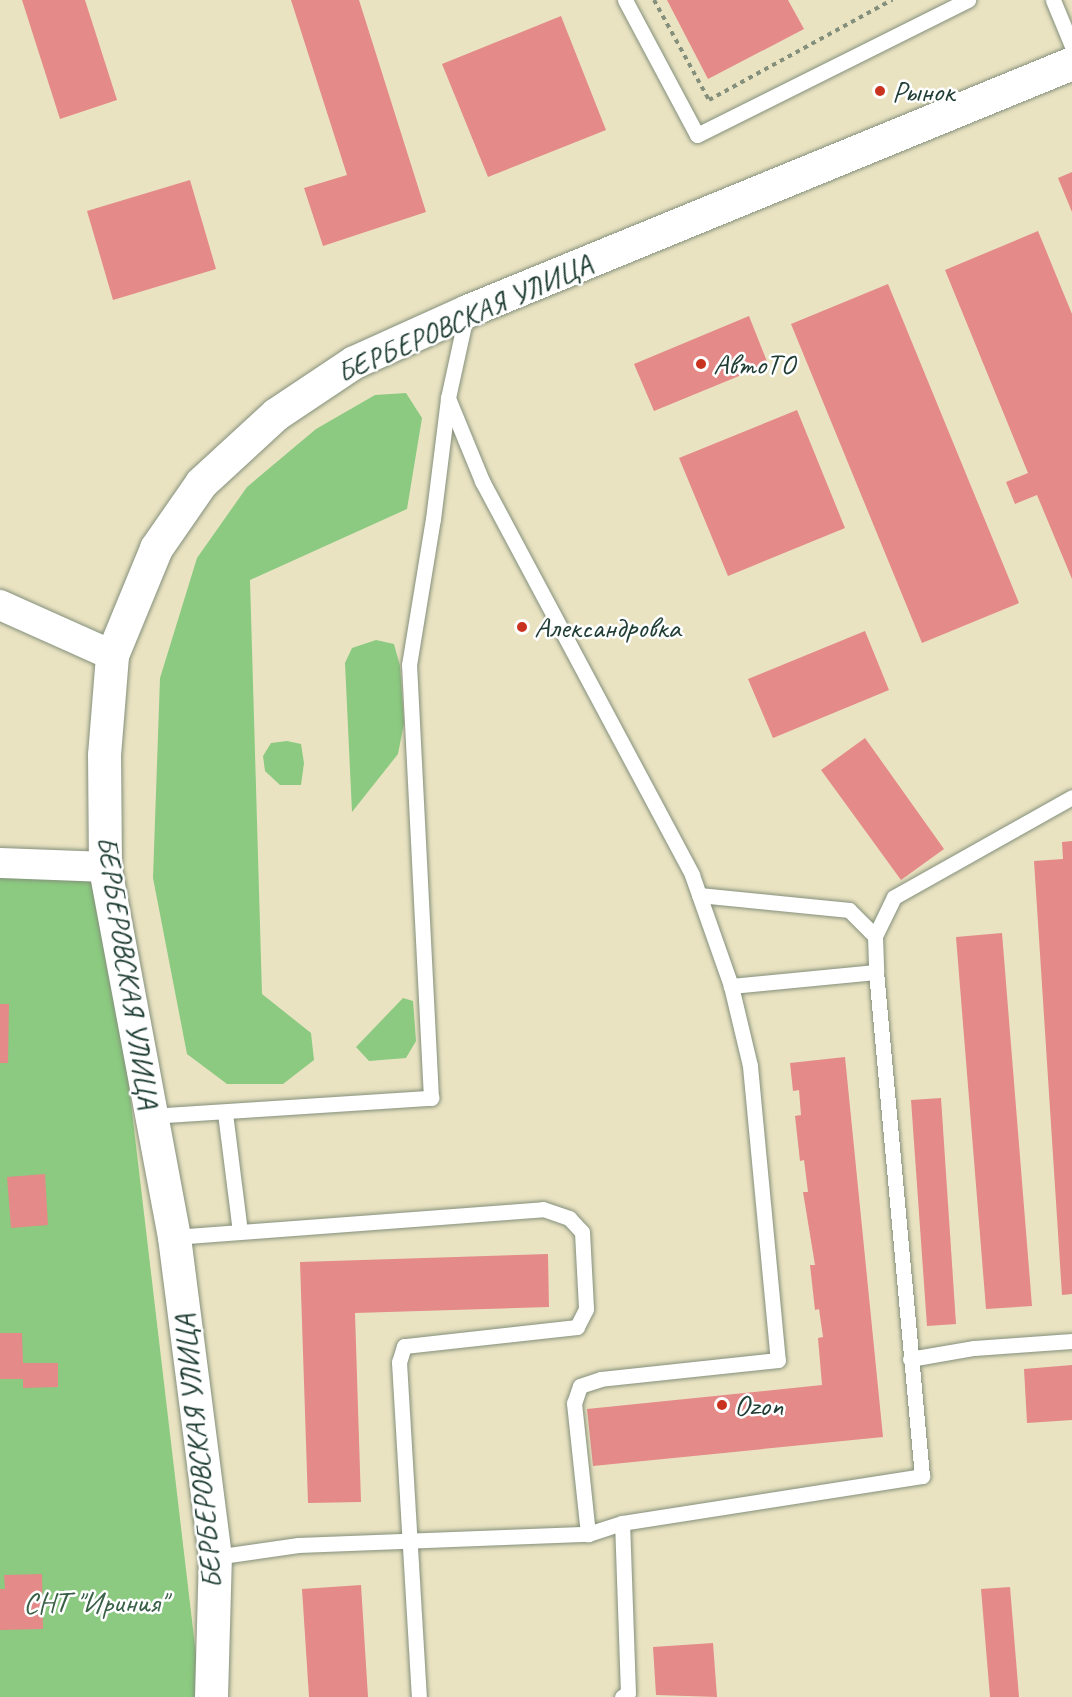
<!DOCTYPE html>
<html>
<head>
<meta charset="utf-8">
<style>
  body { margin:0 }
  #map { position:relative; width:1072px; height:1697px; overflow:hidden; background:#eae3c2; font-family:Caveat,sans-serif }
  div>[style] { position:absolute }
  .green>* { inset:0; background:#8bca80 }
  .building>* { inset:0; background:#e48a88 }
  .path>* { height:4px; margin-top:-2px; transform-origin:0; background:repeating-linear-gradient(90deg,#84907b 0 4.5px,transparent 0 9px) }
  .roads { filter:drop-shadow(0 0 2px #84907b) drop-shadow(0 0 2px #84907b) }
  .service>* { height:15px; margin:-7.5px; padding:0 7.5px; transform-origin:7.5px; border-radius:7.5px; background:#fff }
  .minor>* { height:30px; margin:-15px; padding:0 15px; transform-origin:15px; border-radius:15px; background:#fff }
  .tertiary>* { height:33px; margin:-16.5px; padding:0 16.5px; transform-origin:16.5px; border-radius:16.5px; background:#fff }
  .dots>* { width:16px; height:16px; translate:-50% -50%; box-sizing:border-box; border:3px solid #fff; border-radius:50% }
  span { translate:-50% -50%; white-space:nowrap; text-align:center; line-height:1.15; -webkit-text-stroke:5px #fff; paint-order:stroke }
  .poi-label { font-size:30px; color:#1f3d34 }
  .left { translate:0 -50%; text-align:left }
  .street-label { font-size:30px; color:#1f3d34 }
  .park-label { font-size:30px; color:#3a6047 }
</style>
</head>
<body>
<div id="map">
  <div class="green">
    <i style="clip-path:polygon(406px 393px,422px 418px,407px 509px,250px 580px,262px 994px,311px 1033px,314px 1060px,283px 1084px,227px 1084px,187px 1054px,153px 878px,160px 678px,197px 558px,247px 487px,316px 429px,375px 395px)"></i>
    <i style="clip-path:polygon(376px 640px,394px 644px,400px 666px,404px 723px,398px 754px,352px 812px,345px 663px,352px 648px)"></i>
    <i style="clip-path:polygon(287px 741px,301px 744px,304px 763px,301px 785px,280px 785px,265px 771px,263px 756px,271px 743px)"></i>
    <i style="clip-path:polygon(0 870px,104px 874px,201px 1697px,0 1697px)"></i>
    <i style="clip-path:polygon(403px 998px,413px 1001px,416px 1041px,406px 1058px,369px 1061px,356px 1047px)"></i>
  </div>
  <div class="building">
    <i style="clip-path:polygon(22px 0,85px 0,117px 100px,60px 119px)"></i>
    <i style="clip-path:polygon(291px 0,359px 0,426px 212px,323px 246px,304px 188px,347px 175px)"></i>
    <i style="clip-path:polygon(667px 0,788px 0,804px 29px,708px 79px)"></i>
    <i style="clip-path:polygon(561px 16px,606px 130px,488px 177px,442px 64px)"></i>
    <i style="clip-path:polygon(1072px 172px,1072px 212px,1058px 178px)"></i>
    <i style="clip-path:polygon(190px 180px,216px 269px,113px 300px,87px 211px)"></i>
    <i style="clip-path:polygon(1038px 231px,1072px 314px,1072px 579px,1037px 495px,1015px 504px,1006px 482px,1028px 473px,945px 270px)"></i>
    <i style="clip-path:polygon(888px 284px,1019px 603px,922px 643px,791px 324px)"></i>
    <i style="clip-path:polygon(749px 316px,768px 364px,654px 411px,634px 364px)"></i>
    <i style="clip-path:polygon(797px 410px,845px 528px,728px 576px,679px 458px)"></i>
    <i style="clip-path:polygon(865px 631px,889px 690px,773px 738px,748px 679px)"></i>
    <i style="clip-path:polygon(865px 738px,944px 849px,901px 880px,821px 770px)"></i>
    <i style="clip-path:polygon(1072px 841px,1072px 1294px,1062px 1295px,1034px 861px,1063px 859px,1062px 842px)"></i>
    <i style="clip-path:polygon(1002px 933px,1032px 1306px,986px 1309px,956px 937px)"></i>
    <i style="clip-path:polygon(0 1004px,9px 1004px,8px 1063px,0 1063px)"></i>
    <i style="clip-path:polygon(845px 1057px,883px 1437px,593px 1466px,587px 1409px,822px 1385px,818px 1338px,823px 1337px,819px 1309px,815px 1310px,810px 1265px,815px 1265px,803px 1192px,808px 1192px,804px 1160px,800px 1161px,795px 1116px,801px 1115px,799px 1090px,793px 1091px,790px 1063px)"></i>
    <i style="clip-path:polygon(941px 1098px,956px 1324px,927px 1326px,911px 1100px)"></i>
    <i style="clip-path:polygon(45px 1174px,48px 1225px,11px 1228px,7px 1177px)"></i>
    <i style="clip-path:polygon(548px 1254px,549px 1307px,355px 1313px,361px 1502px,308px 1503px,300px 1262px)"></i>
    <i style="clip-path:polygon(0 1333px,22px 1333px,23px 1363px,58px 1363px,58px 1387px,23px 1388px,23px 1379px,0 1379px)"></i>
    <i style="clip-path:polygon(1072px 1365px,1072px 1420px,1027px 1423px,1024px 1369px)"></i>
    <i style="clip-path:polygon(42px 1574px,43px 1629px,0 1630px,0 1589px,5px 1589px,4px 1575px)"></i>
    <i style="clip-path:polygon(361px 1585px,368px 1697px,309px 1697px,302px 1589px)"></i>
    <i style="clip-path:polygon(1010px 1587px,1019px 1697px,990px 1697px,981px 1589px)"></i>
    <i style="clip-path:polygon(713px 1643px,717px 1697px,656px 1695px,653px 1647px)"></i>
  </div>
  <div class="path">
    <i style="left:654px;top:0;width:114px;rotate:61.2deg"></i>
    <i style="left:709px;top:100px;width:209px;rotate:-28.7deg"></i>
  </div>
  <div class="roads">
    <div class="service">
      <i style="left:625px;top:0;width:153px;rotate:61.9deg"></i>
      <i style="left:697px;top:135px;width:303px;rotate:-26.5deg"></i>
      <i style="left:1053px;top:0;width:50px;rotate:67.6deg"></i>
      <i style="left:448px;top:398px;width:90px;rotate:67.7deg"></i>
      <i style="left:482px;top:481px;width:446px;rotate:61.9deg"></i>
      <i style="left:692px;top:875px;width:118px;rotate:70.6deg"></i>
      <i style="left:731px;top:986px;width:82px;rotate:76.6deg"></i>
      <i style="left:750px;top:1066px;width:295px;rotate:84.6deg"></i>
      <i style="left:778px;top:1360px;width:178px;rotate:173.9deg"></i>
      <i style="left:601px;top:1379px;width:22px;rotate:162deg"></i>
      <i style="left:580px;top:1386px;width:18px;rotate:109deg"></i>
      <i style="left:574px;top:1403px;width:132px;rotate:83.9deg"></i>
      <i style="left:699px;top:895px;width:151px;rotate:5.7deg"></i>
      <i style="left:849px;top:910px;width:37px;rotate:45deg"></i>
      <i style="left:875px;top:936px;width:36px;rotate:88deg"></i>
      <i style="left:875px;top:936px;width:43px;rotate:-64deg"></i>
      <i style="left:894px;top:897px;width:204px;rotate:-29.3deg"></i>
      <i style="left:225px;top:1113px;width:119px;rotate:82.8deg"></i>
      <i style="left:150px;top:1116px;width:282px;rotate:-3.7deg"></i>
      <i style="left:431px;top:1098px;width:434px;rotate:-92.9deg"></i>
      <i style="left:409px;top:665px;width:148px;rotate:-80.7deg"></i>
      <i style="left:433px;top:519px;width:122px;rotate:-82.9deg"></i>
      <i style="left:448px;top:398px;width:89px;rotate:-77.7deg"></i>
      <i style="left:174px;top:1237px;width:370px;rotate:-4.3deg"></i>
      <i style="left:543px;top:1209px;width:28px;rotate:19deg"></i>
      <i style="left:569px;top:1218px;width:19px;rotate:47deg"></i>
      <i style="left:582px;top:1232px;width:77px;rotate:87deg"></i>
      <i style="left:586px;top:1309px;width:20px;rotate:117deg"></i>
      <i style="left:577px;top:1327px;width:174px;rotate:173.7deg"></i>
      <i style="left:404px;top:1346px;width:17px;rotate:107deg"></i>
      <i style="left:399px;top:1362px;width:336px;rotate:86.6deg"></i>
      <i style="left:910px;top:1359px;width:65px;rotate:-9.8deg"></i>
      <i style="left:974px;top:1348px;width:98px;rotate:-4.1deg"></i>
      <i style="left:215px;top:1557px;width:84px;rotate:-8.2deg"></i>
      <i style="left:298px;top:1545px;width:290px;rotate:-2.2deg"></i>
      <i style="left:588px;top:1534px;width:36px;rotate:-18deg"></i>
      <i style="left:622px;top:1523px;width:304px;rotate:-8.9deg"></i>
      <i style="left:922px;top:1476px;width:506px;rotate:-95.21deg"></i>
      <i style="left:876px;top:972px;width:146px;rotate:174.5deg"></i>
      <i style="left:622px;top:1697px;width:7px;rotate:-34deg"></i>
      <i style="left:628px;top:1693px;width:170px;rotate:-92deg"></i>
    </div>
    <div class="minor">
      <i style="left:0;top:605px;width:123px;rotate:24.1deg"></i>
      <i style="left:0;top:863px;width:105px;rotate:2.2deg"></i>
    </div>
    <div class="tertiary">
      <i style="left:211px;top:1697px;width:140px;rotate:-88.4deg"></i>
      <i style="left:215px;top:1557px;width:323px;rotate:-97.3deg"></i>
      <i style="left:174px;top:1237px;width:376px;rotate:-100.6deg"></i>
      <i style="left:105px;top:867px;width:112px;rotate:-90.5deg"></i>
      <i style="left:104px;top:755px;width:100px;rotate:-85.4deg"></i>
      <i style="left:112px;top:655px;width:116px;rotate:-67.6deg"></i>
      <i style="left:156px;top:548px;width:79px;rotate:-55.3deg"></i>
      <i style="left:201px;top:483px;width:102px;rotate:-42.6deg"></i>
      <i style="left:276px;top:414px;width:94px;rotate:-33.7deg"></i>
      <i style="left:354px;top:362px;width:124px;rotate:-24.3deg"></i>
      <i style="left:467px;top:311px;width:654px;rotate:-22.29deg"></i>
    </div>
  </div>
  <div class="dots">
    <i style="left:880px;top:91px;background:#c8321e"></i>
    <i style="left:701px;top:364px;background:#c8321e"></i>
    <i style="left:522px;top:627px;background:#c8321e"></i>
    <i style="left:722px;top:1405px;background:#c8321e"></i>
  </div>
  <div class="poi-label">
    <span class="left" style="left:892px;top:91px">Рынок</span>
    <span class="left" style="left:713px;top:364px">АвтоТО</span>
    <span class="left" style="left:534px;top:627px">Александровка</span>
    <span class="left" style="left:734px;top:1405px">Ozon</span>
  </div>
  <div class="street-label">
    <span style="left:464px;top:318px;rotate:-24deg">БЕРБЕРОВСКАЯ УЛИЦА</span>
    <span style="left:128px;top:972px;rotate:81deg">БЕРБЕРОВСКАЯ УЛИЦА</span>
    <span style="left:198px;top:1452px;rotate:-96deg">БЕРБЕРОВСКАЯ УЛИЦА</span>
  </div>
  <div class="park-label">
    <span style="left:95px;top:1602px">СНТ "Ириния"</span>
  </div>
</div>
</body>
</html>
